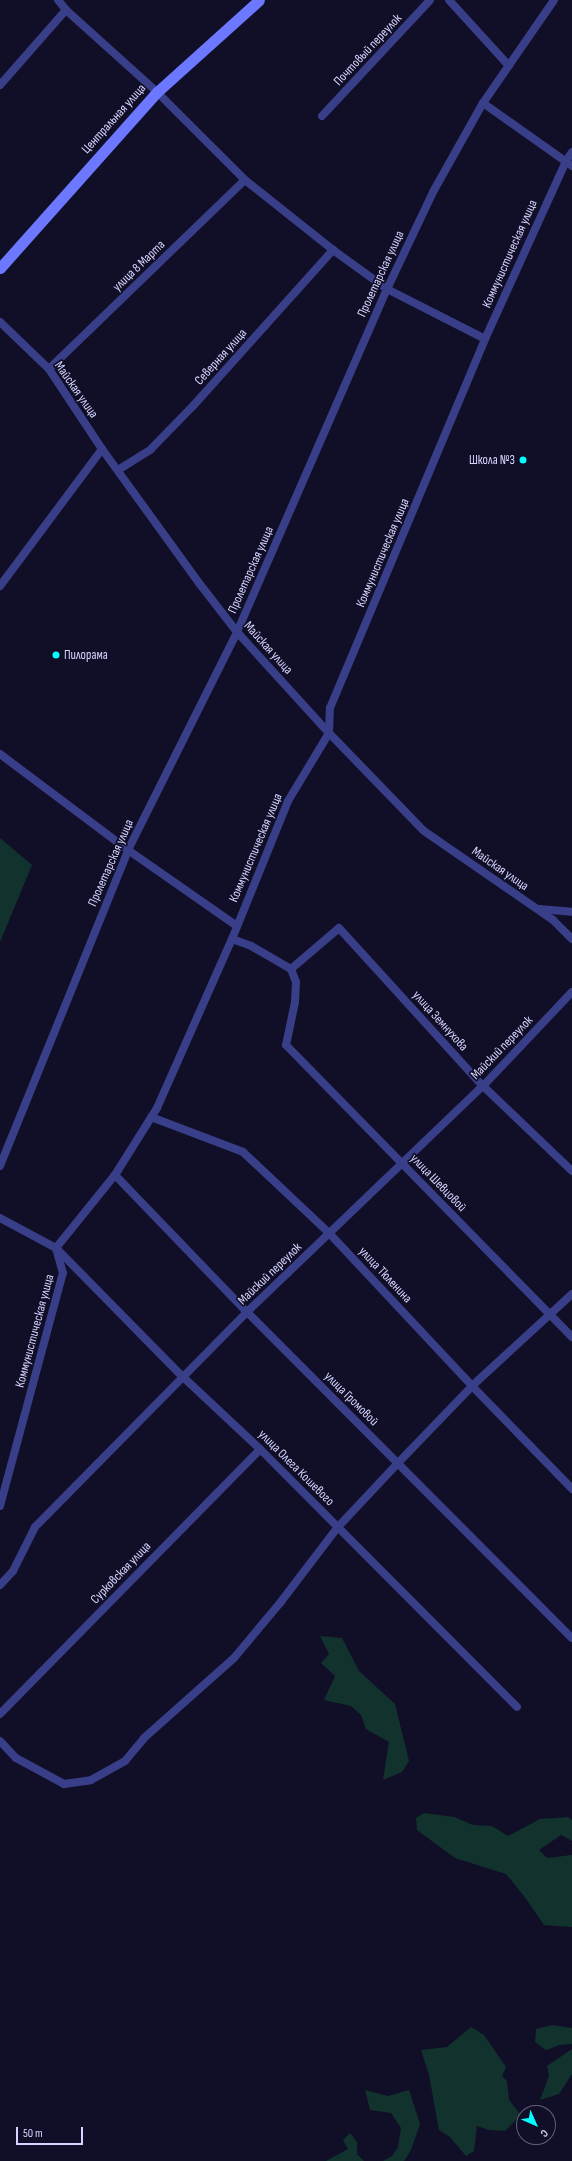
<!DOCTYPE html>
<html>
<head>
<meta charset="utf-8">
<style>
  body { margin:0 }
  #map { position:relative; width:572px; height:2161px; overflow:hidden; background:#110f28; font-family:"Sofia Sans Condensed",sans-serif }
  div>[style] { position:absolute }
  .green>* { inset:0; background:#12322d }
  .street>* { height:8px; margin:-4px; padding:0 4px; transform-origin:4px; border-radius:4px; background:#393e88 }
  .secondary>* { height:11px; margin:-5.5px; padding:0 5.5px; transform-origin:5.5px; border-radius:5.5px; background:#6c78ff }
  .dots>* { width:11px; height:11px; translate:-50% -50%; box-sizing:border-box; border:2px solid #110f28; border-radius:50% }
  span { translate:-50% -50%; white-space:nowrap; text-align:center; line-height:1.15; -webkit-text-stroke:3.5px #110f28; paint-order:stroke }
  .street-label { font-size:13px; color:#d6d5ff }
  .poi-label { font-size:13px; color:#d6d5ff }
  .right { translate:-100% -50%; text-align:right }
  .left { translate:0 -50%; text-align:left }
  .north { position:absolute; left:516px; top:2105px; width:40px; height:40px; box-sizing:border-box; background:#110f28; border:1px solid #605e7e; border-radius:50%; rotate:135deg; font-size:11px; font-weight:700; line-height:16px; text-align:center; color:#d6d5ff }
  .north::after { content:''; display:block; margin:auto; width:14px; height:18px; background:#01ffff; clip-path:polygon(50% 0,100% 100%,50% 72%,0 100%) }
  .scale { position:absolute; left:16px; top:2127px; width:67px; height:18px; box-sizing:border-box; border:2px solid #d6d5ff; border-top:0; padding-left:5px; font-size:12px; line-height:14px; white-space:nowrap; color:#d6d5ff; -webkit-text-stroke:3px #110f28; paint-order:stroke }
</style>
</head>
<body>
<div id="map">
  <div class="green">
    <i style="clip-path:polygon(0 838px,32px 865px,0 942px)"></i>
    <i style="clip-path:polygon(320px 1636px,342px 1638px,359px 1671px,395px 1704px,409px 1761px,402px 1772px,383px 1780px,389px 1742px,366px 1729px,361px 1715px,351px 1706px,324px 1700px,335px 1676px,321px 1663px,329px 1654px)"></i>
    <i style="clip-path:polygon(424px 1813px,454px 1817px,473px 1825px,492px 1826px,508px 1836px,540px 1819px,568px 1817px,572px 1820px,572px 1841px,561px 1835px,539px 1850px,547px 1858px,572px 1855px,572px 1927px,544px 1925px,524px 1896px,506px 1874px,455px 1858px,417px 1830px,416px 1818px)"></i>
    <i style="clip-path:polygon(553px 2025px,572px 2028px,572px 2044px,560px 2045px,546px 2050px,535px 2042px,536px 2029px)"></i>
    <i style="clip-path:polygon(471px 2027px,484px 2035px,506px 2067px,502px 2076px,507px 2081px,509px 2100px,521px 2115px,505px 2131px,489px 2130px,477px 2126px,474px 2151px,466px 2156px,450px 2137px,439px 2130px,429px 2075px,421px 2050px,447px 2047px)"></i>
    <i style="clip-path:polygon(572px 2049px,572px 2074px,559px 2094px,540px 2100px,549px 2076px,547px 2066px)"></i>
    <i style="clip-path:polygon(365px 2090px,388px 2096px,409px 2090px,420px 2124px,411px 2150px,404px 2161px,383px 2161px,392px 2156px,398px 2147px,401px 2128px,391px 2113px,370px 2110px)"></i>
    <i style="clip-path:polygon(350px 2133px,357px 2142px,357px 2154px,364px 2161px,326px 2161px,348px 2149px,343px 2140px)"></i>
  </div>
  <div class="street">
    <i style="left:58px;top:0;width:13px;rotate:51deg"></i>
    <i style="left:66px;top:10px;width:122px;rotate:42deg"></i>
    <i style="left:157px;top:92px;width:124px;rotate:45deg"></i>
    <i style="left:245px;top:180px;width:112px;rotate:38.5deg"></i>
    <i style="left:333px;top:250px;width:67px;rotate:35.8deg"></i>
    <i style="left:387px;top:289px;width:110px;rotate:27deg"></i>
    <i style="left:449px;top:0;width:89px;rotate:47.7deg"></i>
    <i style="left:0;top:85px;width:100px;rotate:-48.7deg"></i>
    <i style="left:483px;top:103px;width:109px;rotate:35.3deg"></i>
    <i style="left:322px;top:116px;width:158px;rotate:-47deg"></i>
    <i style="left:0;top:322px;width:68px;rotate:43.8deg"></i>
    <i style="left:49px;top:369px;width:96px;rotate:56.5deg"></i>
    <i style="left:102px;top:449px;width:165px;rotate:54.1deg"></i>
    <i style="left:199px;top:583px;width:62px;rotate:52.2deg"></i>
    <i style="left:237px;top:632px;width:137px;rotate:47.7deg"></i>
    <i style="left:329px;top:733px;width:136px;rotate:45.9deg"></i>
    <i style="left:424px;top:831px;width:157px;rotate:34.6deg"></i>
    <i style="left:553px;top:920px;width:27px;rotate:45deg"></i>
    <i style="left:49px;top:369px;width:272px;rotate:-44deg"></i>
    <i style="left:118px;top:470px;width:39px;rotate:-32deg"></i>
    <i style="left:151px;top:449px;width:60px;rotate:-45.7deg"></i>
    <i style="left:193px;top:406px;width:210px;rotate:-48.1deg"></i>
    <i style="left:0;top:586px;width:171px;rotate:-53.3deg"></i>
    <i style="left:0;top:754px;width:160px;rotate:36.9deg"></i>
    <i style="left:128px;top:850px;width:133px;rotate:34.9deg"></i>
    <i style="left:539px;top:909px;width:33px;rotate:5deg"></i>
    <i style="left:232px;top:939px;width:20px;rotate:20deg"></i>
    <i style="left:251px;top:946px;width:46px;rotate:29.9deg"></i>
    <i style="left:291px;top:969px;width:14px;rotate:69deg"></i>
    <i style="left:296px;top:982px;width:20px;rotate:93deg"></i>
    <i style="left:295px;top:1002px;width:44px;rotate:101.8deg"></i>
    <i style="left:286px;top:1045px;width:409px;rotate:45.6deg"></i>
    <i style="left:291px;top:969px;width:63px;rotate:-40.5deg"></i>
    <i style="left:339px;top:928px;width:214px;rotate:47.7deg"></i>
    <i style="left:483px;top:1086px;width:123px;rotate:43.7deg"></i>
    <i style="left:151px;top:1117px;width:98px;rotate:20.8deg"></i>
    <i style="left:243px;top:1152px;width:118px;rotate:43.3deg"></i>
    <i style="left:329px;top:1233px;width:209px;rotate:46.9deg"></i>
    <i style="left:472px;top:1386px;width:144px;rotate:45.8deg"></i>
    <i style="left:0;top:1166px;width:341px;rotate:-67.9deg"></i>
    <i style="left:128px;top:850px;width:244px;rotate:-63.4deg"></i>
    <i style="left:237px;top:632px;width:374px;rotate:-66.4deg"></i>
    <i style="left:387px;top:289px;width:107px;rotate:-64.6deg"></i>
    <i style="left:433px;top:192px;width:102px;rotate:-60.7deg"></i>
    <i style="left:483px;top:103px;width:125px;rotate:-55.4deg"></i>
    <i style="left:115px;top:1175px;width:190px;rotate:46.1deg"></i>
    <i style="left:247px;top:1312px;width:460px;rotate:45.1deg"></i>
    <i style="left:0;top:1218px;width:64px;rotate:28.2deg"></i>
    <i style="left:56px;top:1248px;width:180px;rotate:45.5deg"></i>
    <i style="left:182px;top:1376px;width:107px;rotate:43.1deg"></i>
    <i style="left:260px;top:1449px;width:364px;rotate:45.1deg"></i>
    <i style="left:0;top:1506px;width:241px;rotate:-74.9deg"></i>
    <i style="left:63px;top:1273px;width:26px;rotate:-106deg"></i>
    <i style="left:56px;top:1248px;width:94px;rotate:-51.1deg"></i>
    <i style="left:115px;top:1175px;width:79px;rotate:-57.9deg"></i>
    <i style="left:157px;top:1108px;width:185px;rotate:-66.1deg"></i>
    <i style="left:232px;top:939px;width:149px;rotate:-67.9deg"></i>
    <i style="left:288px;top:801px;width:79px;rotate:-58.9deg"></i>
    <i style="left:329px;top:733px;width:25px;rotate:-88deg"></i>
    <i style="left:330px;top:708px;width:400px;rotate:-67.2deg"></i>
    <i style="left:485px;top:339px;width:196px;rotate:-65.5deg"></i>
    <i style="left:566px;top:161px;width:11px;rotate:-56deg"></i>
    <i style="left:0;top:1585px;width:19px;rotate:-47deg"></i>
    <i style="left:13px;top:1571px;width:49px;rotate:-63.4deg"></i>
    <i style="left:35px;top:1527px;width:302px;rotate:-45.4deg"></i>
    <i style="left:247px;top:1312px;width:327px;rotate:-43.8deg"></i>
    <i style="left:483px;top:1086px;width:129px;rotate:-46.6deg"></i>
    <i style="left:0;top:1714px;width:371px;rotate:-45.5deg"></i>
    <i style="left:0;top:1741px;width:23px;rotate:47deg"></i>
    <i style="left:16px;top:1758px;width:55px;rotate:28.4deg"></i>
    <i style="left:64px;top:1784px;width:27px;rotate:-8deg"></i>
    <i style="left:91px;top:1780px;width:39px;rotate:-29deg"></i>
    <i style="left:125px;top:1761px;width:30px;rotate:-50deg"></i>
    <i style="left:144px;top:1738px;width:120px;rotate:-41.6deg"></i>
    <i style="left:234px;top:1658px;width:72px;rotate:-50.1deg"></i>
    <i style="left:280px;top:1603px;width:96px;rotate:-52.7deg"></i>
    <i style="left:338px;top:1527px;width:88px;rotate:-46.8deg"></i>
    <i style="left:398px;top:1463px;width:107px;rotate:-46.1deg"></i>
    <i style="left:472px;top:1386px;width:136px;rotate:-42.6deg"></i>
  </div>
  <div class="secondary">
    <i style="left:0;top:268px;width:236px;rotate:-48.3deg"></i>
    <i style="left:157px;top:92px;width:137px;rotate:-42deg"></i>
  </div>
  <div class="dots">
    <i style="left:523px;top:460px;background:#01ffff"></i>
    <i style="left:56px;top:655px;background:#01ffff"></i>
  </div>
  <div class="street-label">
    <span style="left:368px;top:50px;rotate:-47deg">Почтовый переулок</span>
    <span style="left:114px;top:119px;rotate:-48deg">Центральная улица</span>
    <span style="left:510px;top:254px;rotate:-66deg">Коммунистическая улица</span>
    <span style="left:139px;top:266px;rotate:-44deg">улица 8 Марта</span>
    <span style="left:381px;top:274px;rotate:-65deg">Пролетарская улица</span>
    <span style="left:221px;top:357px;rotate:-48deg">Северная улица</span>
    <span style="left:76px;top:390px;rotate:55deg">Майская улица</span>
    <span style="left:383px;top:553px;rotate:-67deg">Коммунистическая улица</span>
    <span style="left:251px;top:570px;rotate:-66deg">Пролетарская улица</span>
    <span style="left:268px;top:648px;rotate:48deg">Майская улица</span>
    <span style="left:256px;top:848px;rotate:-67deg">Коммунистическая улица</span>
    <span style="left:111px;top:863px;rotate:-66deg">Пролетарская улица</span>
    <span style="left:500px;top:869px;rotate:35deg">Майская улица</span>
    <span style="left:440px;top:1021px;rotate:48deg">улица Земнухова</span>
    <span style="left:502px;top:1048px;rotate:-46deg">Майский переулок</span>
    <span style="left:438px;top:1183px;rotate:46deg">улица Шевцовой</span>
    <span style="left:270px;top:1274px;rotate:-44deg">Майский переулок</span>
    <span style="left:385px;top:1275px;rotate:47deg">улица Тюленина</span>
    <span style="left:35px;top:1331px;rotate:-75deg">Коммунистическая улица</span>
    <span style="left:351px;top:1399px;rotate:45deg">улица Громовой</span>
    <span style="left:296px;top:1468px;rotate:45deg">улица Олега Кошевого</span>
    <span style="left:121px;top:1573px;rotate:-46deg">Сурковская улица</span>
  </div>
  <div class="poi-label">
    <span class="right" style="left:515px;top:460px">Школа №3</span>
    <span class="left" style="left:64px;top:655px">Пилорама</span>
  </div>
  <div class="north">С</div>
  <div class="scale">50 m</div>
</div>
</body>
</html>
